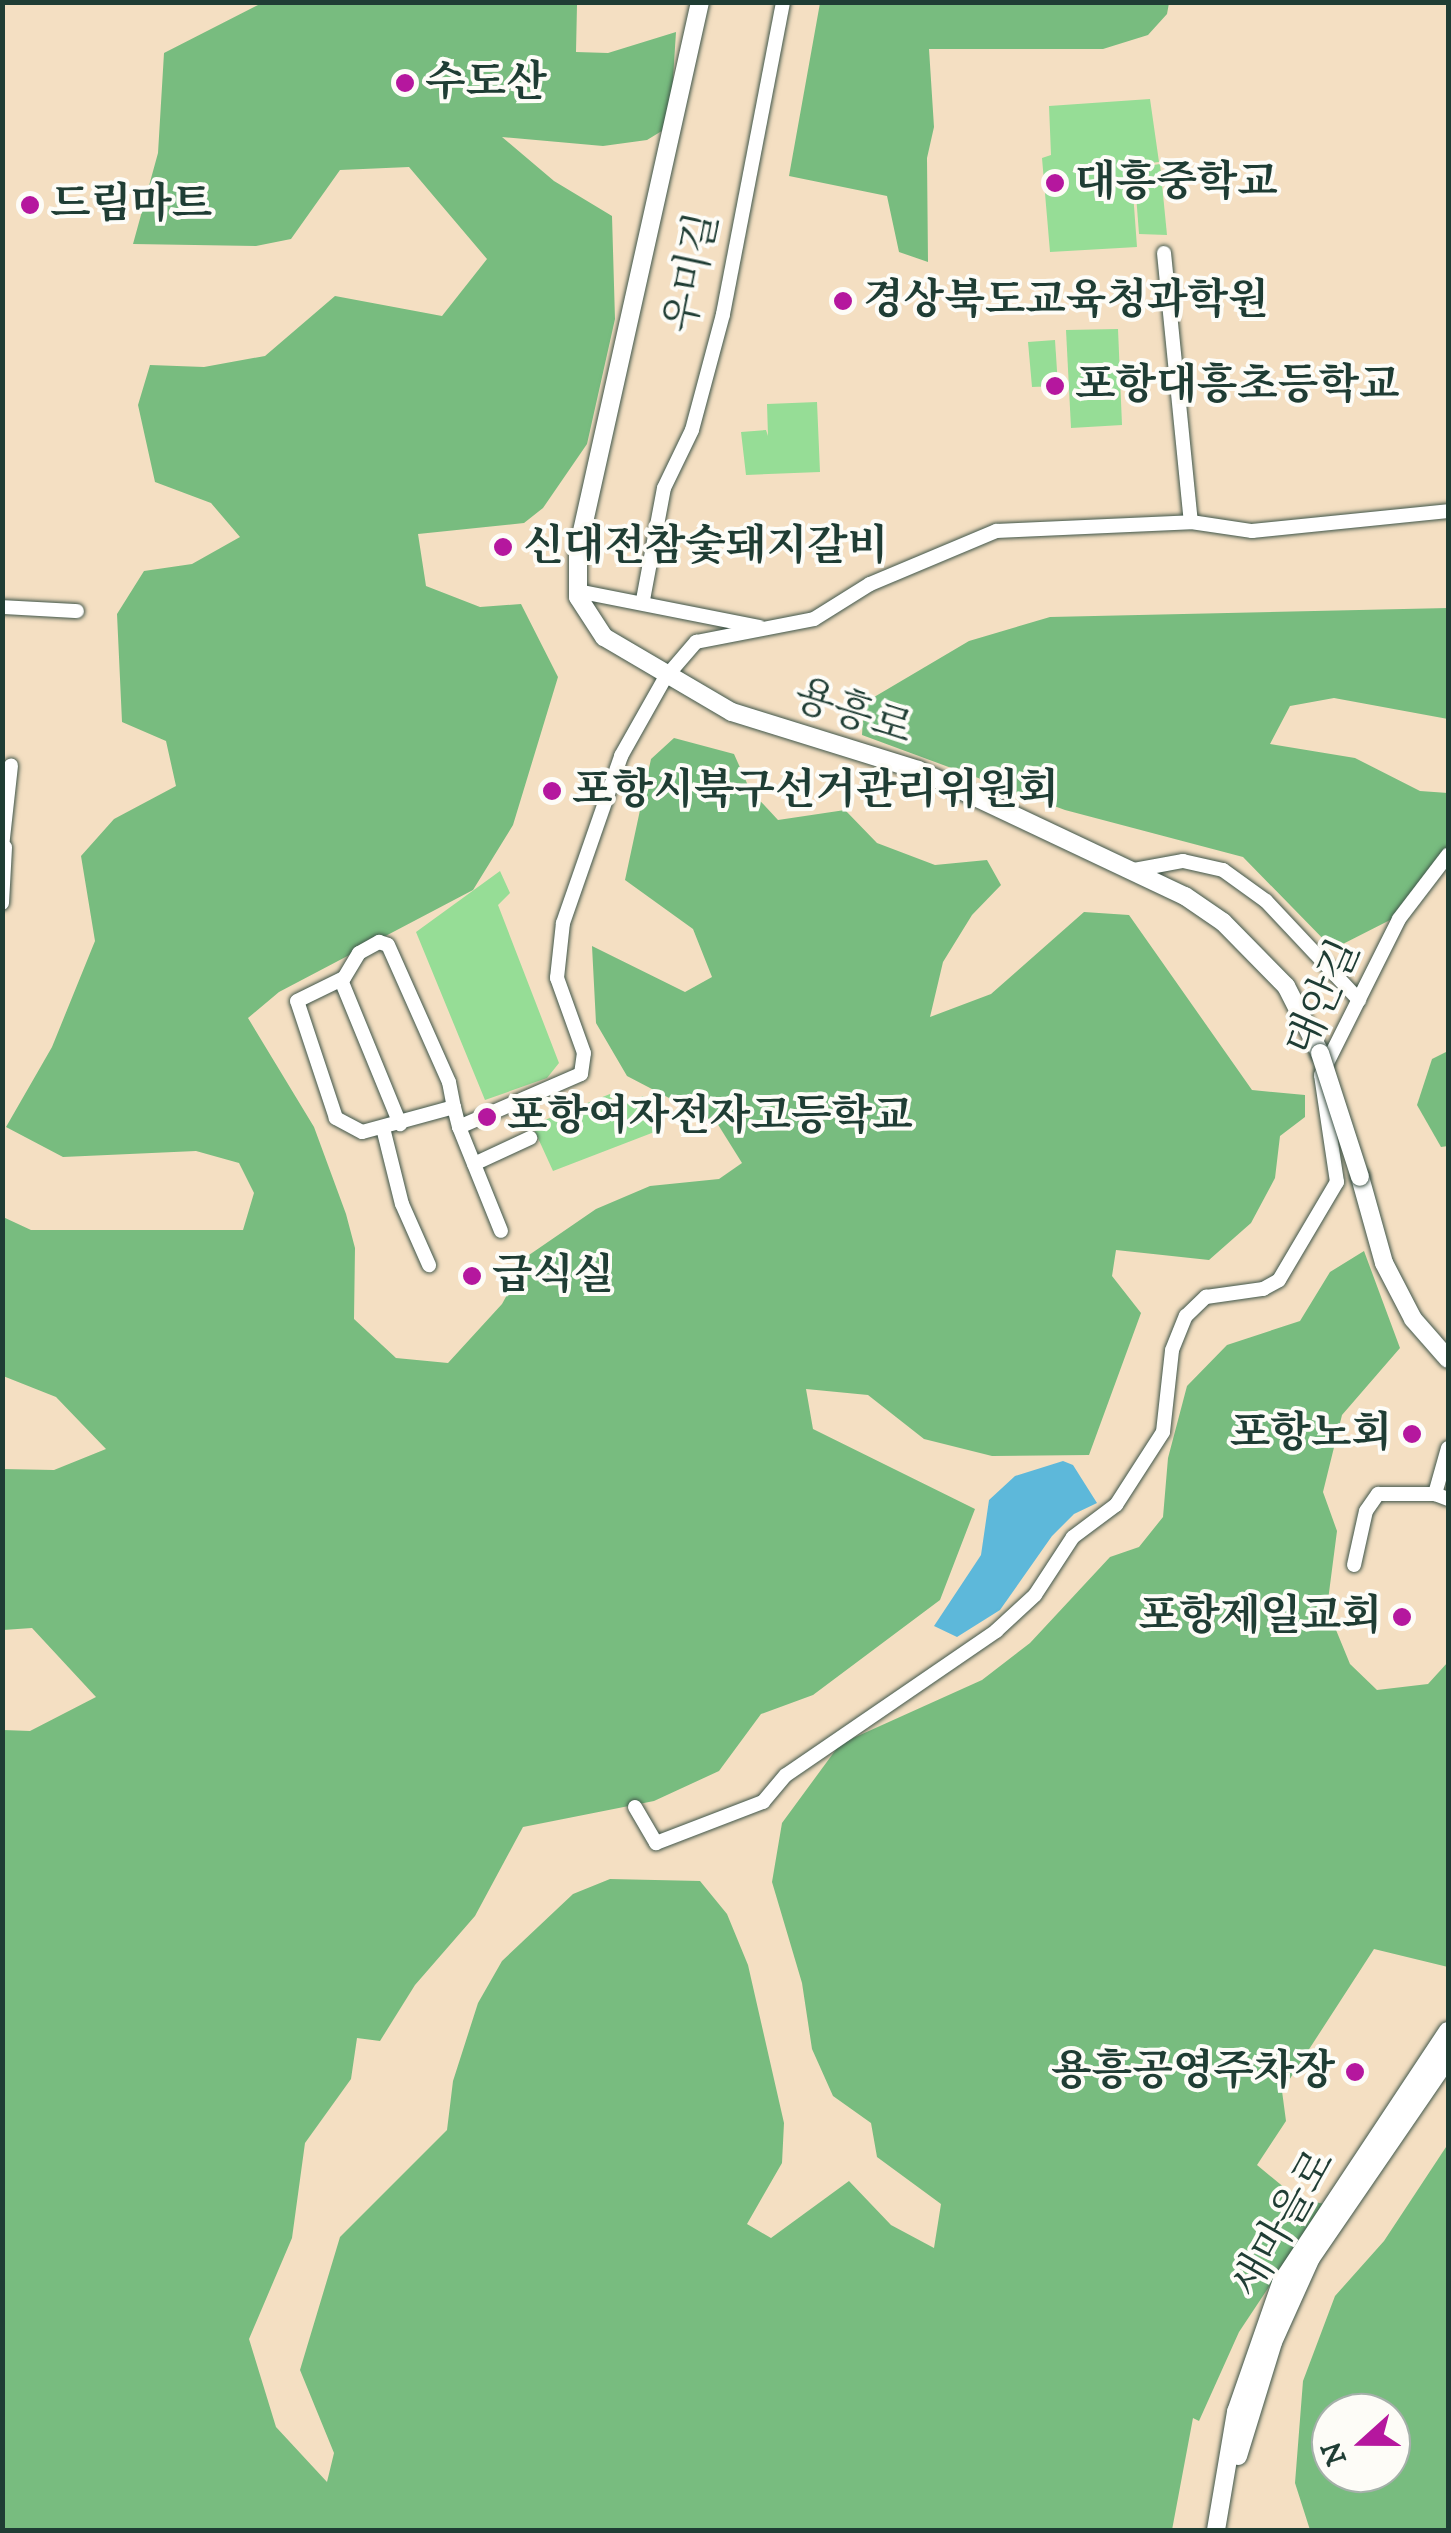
<!DOCTYPE html>
<html>
<head>
<meta charset="utf-8">
<style>
  body { margin:0 }
  #map { position:relative; width:1451px; height:2533px; overflow:hidden; background:#f4dfc2; font-family:"IM FELL DW Pica","Noto Serif KR",serif }
  div>[style] { position:absolute }
  .green>* { inset:0; background:#96dd96 }
  .forest>* { inset:0; background:#78bc7f }
  .water>* { inset:0; background:#5db8da }
  .roads { filter:drop-shadow(0 0 2px #3f5549) drop-shadow(0 0 2px #3f5549) }
  .minor>* { height:14px; margin:-7px; padding:0 7px; transform-origin:7px; border-radius:7px; background:#fff }
  .major>* { height:18px; margin:-9px; padding:0 9px; transform-origin:9px; border-radius:9px; background:#fff }
  .bridges { filter:drop-shadow(0 0 2px #3f5549) drop-shadow(0 0 2px #3f5549) }
  .major-bridge>* { height:18px; margin:-9px; padding:0 9px; transform-origin:9px; border-radius:9px; background:#fff }
  .dots>* { width:28px; height:28px; translate:-50% -50%; box-sizing:border-box; border:5px solid #fdfcf7; border-radius:50% }
  span { translate:-50% -50%; white-space:nowrap; text-align:center; line-height:1.15; -webkit-text-stroke:8px #fdfcf7; paint-order:stroke }
  .poi-label { font-size:42px; color:#1f3d34; font-weight:700 }
  .left { translate:0 -50%; text-align:left }
  .right { translate:-100% -50%; text-align:right }
  .street-label { font-size:42px; color:#1f3d34 }
  .frame { position:absolute; inset:0; border:5px solid #1f3d34; pointer-events:none }
  .north { position:absolute; left:1311px; top:2393px; width:100px; height:100px; box-sizing:border-box; background:#fdfcf7; border:2px solid #a4b0a9; border-radius:50%; rotate:249deg; font-size:28px; font-weight:700; line-height:40px; text-align:center; color:#1f3d34 }
  .north::after { content:''; display:block; margin:auto; width:35px; height:45px; background:#b5179e; clip-path:polygon(50% 0,100% 100%,50% 72%,0 100%) }
</style>
</head>
<body>
<div id="map">
  <div class="green">
    <i style="clip-path:polygon(1150px 99px,1159px 162px,1131px 165px,1137px 247px,1050px 252px,1042px 158px,1051px 155px,1049px 106px)"></i>
    <i style="clip-path:polygon(1160px 164px,1167px 235px,1139px 234px,1134px 168px)"></i>
    <i style="clip-path:polygon(1118px 329px,1122px 425px,1071px 428px,1066px 330px)"></i>
    <i style="clip-path:polygon(1055px 340px,1058px 386px,1032px 387px,1028px 342px)"></i>
    <i style="clip-path:polygon(817px 402px,820px 472px,746px 475px,741px 432px,766px 430px,768px 436px,767px 404px)"></i>
    <i style="clip-path:polygon(500px 871px,510px 893px,498px 905px,559px 1063px,547px 1078px,485px 1100px,416px 932px)"></i>
    <i style="clip-path:polygon(610px 1094px,616px 1109px,643px 1096px,657px 1131px,553px 1171px,532px 1125px)"></i>
  </div>
  <div class="forest">
    <i style="clip-path:polygon(262px 3px,605px 3px,577px 5px,576px 52px,608px 53px,676px 32px,670px 126px,647px 140px,603px 146px,502px 137px,554px 181px,612px 216px,615px 319px,587px 444px,543px 508px,524px 523px,418px 534px,426px 586px,480px 607px,521px 604px,558px 677px,513px 825px,473px 890px,279px 992px,248px 1018px,314px 1127px,346px 1214px,355px 1248px,354px 1319px,396px 1358px,448px 1363px,502px 1304px,529px 1255px,596px 1209px,650px 1186px,719px 1179px,742px 1163px,717px 1123px,627px 1076px,596px 1023px,592px 946px,685px 992px,712px 977px,693px 929px,625px 880px,651px 759px,674px 738px,734px 754px,750px 790px,778px 820px,845px 810px,877px 843px,935px 865px,987px 860px,1001px 885px,972px 915px,943px 962px,930px 1017px,991px 994px,1084px 912px,1129px 915px,1252px 1090px,1305px 1095px,1305px 1117px,1280px 1136px,1275px 1178px,1251px 1223px,1209px 1260px,1116px 1250px,1112px 1276px,1141px 1313px,1089px 1455px,992px 1456px,924px 1439px,868px 1395px,806px 1389px,813px 1429px,975px 1509px,940px 1600px,813px 1695px,761px 1714px,719px 1771px,654px 1801px,523px 1827px,475px 1916px,415px 1985px,380px 2041px,357px 2038px,351px 2079px,305px 2143px,292px 2238px,249px 2339px,276px 2427px,327px 2482px,334px 2453px,300px 2370px,340px 2237px,447px 2130px,453px 2081px,478px 2003px,502px 1961px,573px 1894px,610px 1879px,700px 1881px,727px 1914px,748px 1965px,784px 2123px,782px 2163px,747px 2224px,771px 2238px,849px 2181px,891px 2225px,934px 2248px,941px 2204px,877px 2157px,871px 2123px,833px 2096px,812px 2049px,802px 1983px,772px 1882px,782px 1823px,840px 1744px,982px 1680px,1030px 1643px,1110px 1557px,1139px 1547px,1163px 1517px,1168px 1458px,1187px 1386px,1227px 1345px,1300px 1321px,1330px 1272px,1364px 1251px,1400px 1348px,1342px 1415px,1323px 1492px,1337px 1531px,1327px 1608px,1350px 1664px,1377px 1690px,1428px 1684px,1448px 1662px,1448px 1967px,1374px 1949px,1282px 2091px,1286px 2121px,1257px 2165px,1297px 2198px,1324px 2204px,1239px 2332px,1199px 2421px,1193px 2418px,1172px 2530px,3px 2530px,3px 1730px,30px 1731px,96px 1697px,32px 1628px,3px 1630px,3px 1469px,54px 1470px,106px 1449px,56px 1397px,3px 1376px,3px 1217px,31px 1230px,243px 1230px,254px 1193px,239px 1163px,196px 1151px,63px 1157px,6px 1127px,52px 1047px,95px 941px,81px 856px,114px 819px,176px 786px,166px 741px,122px 722px,117px 614px,144px 571px,192px 564px,240px 537px,211px 503px,155px 482px,138px 405px,150px 365px,204px 367px,265px 356px,335px 296px,442px 316px,487px 259px,409px 167px,340px 170px,291px 239px,256px 246px,133px 244px,158px 153px,164px 53px)"></i>
    <i style="clip-path:polygon(820px 3px,820px 2px,1169px 3px,1167px 14px,1148px 35px,1103px 49px,929px 49px,934px 127px,927px 158px,928px 262px,899px 252px,887px 196px,789px 176px)"></i>
    <i style="clip-path:polygon(1448px 608px,1448px 719px,1334px 698px,1290px 706px,1270px 744px,1355px 758px,1420px 791px,1448px 793px,1448px 847px,1396px 917px,1333px 949px,1243px 857px,1065px 810px,862px 735px,864px 703px,969px 641px,1050px 617px)"></i>
    <i style="clip-path:polygon(1448px 1051px,1448px 1146px,1441px 1147px,1417px 1105px,1432px 1059px)"></i>
    <i style="clip-path:polygon(evenodd,1448px 2144px,1448px 2530px,1310px 2530px,1295px 2483px,1303px 2381px,1335px 2296px,1384px 2241px,1448px 2144px,1391px 2413px,1391px 2473px,1331px 2473px,1331px 2413px,1391px 2413px)"></i>
  </div>
  <div class="water">
    <i style="clip-path:polygon(1063px 1461px,1073px 1465px,1097px 1503px,1074px 1514px,1052px 1536px,1000px 1610px,957px 1637px,934px 1626px,981px 1555px,989px 1500px,1015px 1476px)"></i>
  </div>
  <div class="roads">
    <div class="minor">
      <i style="left:1164px;top:253px;width:270px;rotate:84.3deg"></i>
      <i style="left:577px;top:591px;width:186px;rotate:11.2deg"></i>
      <i style="left:643px;top:600px;width:114px;rotate:-79.4deg"></i>
      <i style="left:664px;top:488px;width:64px;rotate:-64.2deg"></i>
      <i style="left:692px;top:430px;width:120px;rotate:-75deg"></i>
      <i style="left:723px;top:314px;width:318px;rotate:-79.1deg"></i>
      <i style="left:2px;top:607px;width:75px;rotate:3.1deg"></i>
      <i style="left:2px;top:847px;width:82px;rotate:-83.7deg"></i>
      <i style="left:1134px;top:870px;width:50px;rotate:-10.4deg"></i>
      <i style="left:1183px;top:861px;width:41px;rotate:12.7deg"></i>
      <i style="left:1223px;top:870px;width:53px;rotate:35.8deg"></i>
      <i style="left:1266px;top:901px;width:136px;rotate:46.8deg"></i>
      <i style="left:2px;top:903px;width:56px;rotate:-86.9deg"></i>
      <i style="left:341px;top:980px;width:156px;rotate:67.7deg"></i>
      <i style="left:454px;top:1107px;width:95px;rotate:164.8deg"></i>
      <i style="left:362px;top:1132px;width:30px;rotate:-152deg"></i>
      <i style="left:336px;top:1118px;width:123px;rotate:-108.4deg"></i>
      <i style="left:297px;top:1001px;width:52px;rotate:-26.1deg"></i>
      <i style="left:344px;top:978px;width:29px;rotate:-59deg"></i>
      <i style="left:359px;top:953px;width:23px;rotate:-29deg"></i>
      <i style="left:379px;top:942px;width:9px;rotate:18deg"></i>
      <i style="left:388px;top:945px;width:150px;rotate:66deg"></i>
      <i style="left:449px;top:1082px;width:25px;rotate:79deg"></i>
      <i style="left:454px;top:1107px;width:21px;rotate:76deg"></i>
      <i style="left:459px;top:1127px;width:112px;rotate:68deg"></i>
      <i style="left:459px;top:1127px;width:133px;rotate:-23.5deg"></i>
      <i style="left:581px;top:1074px;width:21px;rotate:-82deg"></i>
      <i style="left:584px;top:1053px;width:80px;rotate:-109.8deg"></i>
      <i style="left:557px;top:978px;width:55px;rotate:-83.8deg"></i>
      <i style="left:563px;top:923px;width:177px;rotate:-70.8deg"></i>
      <i style="left:621px;top:756px;width:90px;rotate:-60.6deg"></i>
      <i style="left:665px;top:678px;width:48px;rotate:-49.3deg"></i>
      <i style="left:696px;top:642px;width:120px;rotate:-11deg"></i>
      <i style="left:814px;top:619px;width:66px;rotate:-32deg"></i>
      <i style="left:870px;top:584px;width:137px;rotate:-22.8deg"></i>
      <i style="left:996px;top:531px;width:195px;rotate:-2.6deg"></i>
      <i style="left:1191px;top:522px;width:62px;rotate:8.4deg"></i>
      <i style="left:1252px;top:531px;width:197px;rotate:-5.8deg"></i>
      <i style="left:383px;top:1128px;width:78px;rotate:76deg"></i>
      <i style="left:402px;top:1204px;width:67px;rotate:66.1deg"></i>
      <i style="left:474px;top:1164px;width:62px;rotate:-24.9deg"></i>
      <i style="left:1448px;top:1448px;width:48px;rotate:105.8deg"></i>
      <i style="left:1435px;top:1494px;width:14px;rotate:21deg"></i>
      <i style="left:1354px;top:1565px;width:55px;rotate:-77.5deg"></i>
      <i style="left:1366px;top:1511px;width:21px;rotate:-55deg"></i>
      <i style="left:1378px;top:1494px;width:57px"></i>
      <i style="left:635px;top:1807px;width:42px;rotate:59.7deg"></i>
      <i style="left:656px;top:1843px;width:115px;rotate:-21deg"></i>
      <i style="left:763px;top:1802px;width:35px;rotate:-50deg"></i>
      <i style="left:786px;top:1775px;width:255px;rotate:-34.4deg"></i>
      <i style="left:996px;top:1631px;width:53px;rotate:-42.7deg"></i>
      <i style="left:1035px;top:1595px;width:69px;rotate:-56.8deg"></i>
      <i style="left:1073px;top:1537px;width:54px;rotate:-36.7deg"></i>
      <i style="left:1116px;top:1505px;width:87px;rotate:-57.2deg"></i>
      <i style="left:1163px;top:1432px;width:82px;rotate:-83.7deg"></i>
      <i style="left:1172px;top:1350px;width:37px;rotate:-68deg"></i>
      <i style="left:1186px;top:1316px;width:28px;rotate:-44deg"></i>
      <i style="left:1206px;top:1297px;width:58px;rotate:-8deg"></i>
      <i style="left:1263px;top:1289px;width:18px;rotate:-29deg"></i>
      <i style="left:1279px;top:1280px;width:114px;rotate:-59.4deg"></i>
      <i style="left:1337px;top:1182px;width:108px;rotate:-98.5deg"></i>
      <i style="left:1321px;top:1075px;width:174px;rotate:-63.4deg"></i>
      <i style="left:1399px;top:919px;width:81px;rotate:-52.6deg"></i>
    </div>
    <div class="major">
      <i style="left:700px;top:2px;width:560px;rotate:102.57deg"></i>
      <i style="left:578px;top:549px;width:48px;rotate:90deg"></i>
      <i style="left:578px;top:597px;width:48px;rotate:57deg"></i>
      <i style="left:604px;top:637px;width:148px;rotate:30.4deg"></i>
      <i style="left:732px;top:712px;width:195px;rotate:17.3deg"></i>
      <i style="left:918px;top:770px;width:295px;rotate:25.3deg"></i>
      <i style="left:1185px;top:896px;width:46px;rotate:34.4deg"></i>
      <i style="left:1223px;top:922px;width:90px;rotate:45.5deg"></i>
      <i style="left:1286px;top:986px;width:75px;rotate:63.1deg"></i>
      <i style="left:1360px;top:1177px;width:89px;rotate:74.4deg"></i>
      <i style="left:1384px;top:1263px;width:63px;rotate:62.6deg"></i>
      <i style="left:1413px;top:1319px;width:53px;rotate:48.8deg"></i>
      <i style="left:1238px;top:2456px;width:119px;rotate:-72.9deg"></i>
      <i style="left:1273px;top:2342px;width:92px;rotate:-65.7deg"></i>
      <i style="left:1311px;top:2258px;width:242px;rotate:-55.6deg"></i>
      <i style="left:1216px;top:2530px;width:120px;rotate:-80.4deg"></i>
      <i style="left:1236px;top:2412px;width:137px;rotate:-70.8deg"></i>
      <i style="left:1281px;top:2283px;width:302px;rotate:-56.5deg"></i>
    </div>
  </div>
  <div class="bridges">
    <div class="major-bridge">
      <i style="left:1320px;top:1053px;width:130px;rotate:72.1deg"></i>
    </div>
  </div>
  <div class="dots">
    <i style="left:405px;top:83px;background:#b5179e"></i>
    <i style="left:1055px;top:183px;background:#b5179e"></i>
    <i style="left:30px;top:205px;background:#b5179e"></i>
    <i style="left:843px;top:301px;background:#b5179e"></i>
    <i style="left:1055px;top:386px;background:#b5179e"></i>
    <i style="left:503px;top:547px;background:#b5179e"></i>
    <i style="left:552px;top:791px;background:#b5179e"></i>
    <i style="left:487px;top:1117px;background:#b5179e"></i>
    <i style="left:472px;top:1276px;background:#b5179e"></i>
    <i style="left:1412px;top:1434px;background:#b5179e"></i>
    <i style="left:1402px;top:1617px;background:#b5179e"></i>
    <i style="left:1355px;top:2072px;background:#b5179e"></i>
  </div>
  <div class="poi-label">
    <span class="left" style="left:425px;top:83px">수도산</span>
    <span class="left" style="left:1075px;top:183px">대흥중학교</span>
    <span class="left" style="left:50px;top:205px">드림마트</span>
    <span class="left" style="left:863px;top:301px">경상북도교육청과학원</span>
    <span class="left" style="left:1075px;top:386px">포항대흥초등학교</span>
    <span class="left" style="left:523px;top:547px">신대전참숯돼지갈비</span>
    <span class="left" style="left:572px;top:791px">포항시북구선거관리위원회</span>
    <span class="left" style="left:507px;top:1117px">포항여자전자고등학교</span>
    <span class="left" style="left:492px;top:1276px">급식실</span>
    <span class="right" style="left:1392px;top:1434px">포항노회</span>
    <span class="right" style="left:1382px;top:1617px">포항제일교회</span>
    <span class="right" style="left:1335px;top:2072px">용흥공영주차장</span>
  </div>
  <div class="street-label">
    <span style="left:693px;top:273px;rotate:-78deg">우미길</span>
    <span style="left:853px;top:713px;rotate:18deg">용흥로</span>
    <span style="left:1324px;top:998px;rotate:-66deg">대안길</span>
    <span style="left:1284px;top:2224px;rotate:-60deg">새마을로</span>
  </div>
  <div class="frame"></div>
  <div class="north">N</div>
</div>
</body>
</html>
